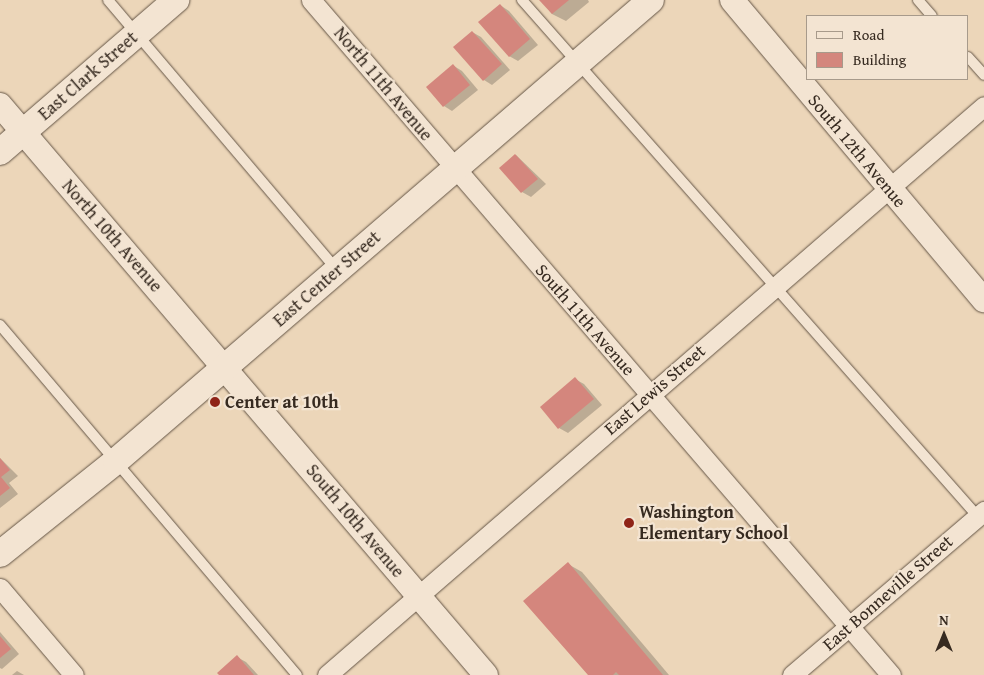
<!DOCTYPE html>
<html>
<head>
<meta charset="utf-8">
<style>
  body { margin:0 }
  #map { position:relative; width:984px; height:675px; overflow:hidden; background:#ecd6b9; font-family:"Gentium Book Plus",serif }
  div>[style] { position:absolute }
  .shadow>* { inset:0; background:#0003 }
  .building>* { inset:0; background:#d4867d }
  .roads { filter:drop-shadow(0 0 1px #645546) drop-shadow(0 0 1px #645546) }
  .service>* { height:10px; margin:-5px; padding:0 5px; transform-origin:5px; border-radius:5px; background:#f3e4d2 }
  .minor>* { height:19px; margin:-9.5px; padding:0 9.5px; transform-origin:9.5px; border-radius:9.5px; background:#f3e4d2 }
  .tertiary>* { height:24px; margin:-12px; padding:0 12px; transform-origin:12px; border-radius:12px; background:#f3e4d2 }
  .secondary>* { height:26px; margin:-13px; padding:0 13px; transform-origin:13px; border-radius:13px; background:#f3e4d2 }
  .dots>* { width:14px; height:14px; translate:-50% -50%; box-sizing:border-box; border:2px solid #f3e4d2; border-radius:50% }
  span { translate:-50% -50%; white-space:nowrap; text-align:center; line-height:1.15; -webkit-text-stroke:4.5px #f3e4d2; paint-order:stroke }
  .street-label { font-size:18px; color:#362a20 }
  .poi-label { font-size:18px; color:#362a20; font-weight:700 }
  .left { translate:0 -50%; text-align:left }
  .legend { position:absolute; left:806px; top:15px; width:162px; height:65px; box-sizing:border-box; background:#f3e4d2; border:1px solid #a79a8b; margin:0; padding:6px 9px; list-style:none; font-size:15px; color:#362a20 }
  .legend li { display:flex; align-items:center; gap:10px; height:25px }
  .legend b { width:25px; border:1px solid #a79a8b }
  .north { position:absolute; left:919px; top:610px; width:50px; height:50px; -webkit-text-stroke:4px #f3e4d2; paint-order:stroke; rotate:0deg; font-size:14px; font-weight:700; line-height:20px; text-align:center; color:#362a20 }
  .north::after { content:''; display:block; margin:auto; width:18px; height:22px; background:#362a20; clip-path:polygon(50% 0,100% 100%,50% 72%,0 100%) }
</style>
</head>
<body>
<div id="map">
  <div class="shadow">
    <i style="clip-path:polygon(541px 0,588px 0,589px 2px,566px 21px,552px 14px)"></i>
    <i style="clip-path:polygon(500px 5px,509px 11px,538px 45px,518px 61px,509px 56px)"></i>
    <i style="clip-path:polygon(472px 32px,481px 37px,510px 70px,492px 85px,484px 80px)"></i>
    <i style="clip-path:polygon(454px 66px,462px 71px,478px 90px,452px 111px,444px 106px)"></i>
    <i style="clip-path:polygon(516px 155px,546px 184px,531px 197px,522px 192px,501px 168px)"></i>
    <i style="clip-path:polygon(575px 379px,584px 384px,602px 405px,568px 433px,559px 428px,542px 407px)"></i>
    <i style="clip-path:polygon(0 458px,18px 476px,9px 483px,18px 494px,0 508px)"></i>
    <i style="clip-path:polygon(568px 564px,582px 572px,669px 675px,590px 675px)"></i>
    <i style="clip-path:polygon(0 632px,19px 654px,2px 669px,0 668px)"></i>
    <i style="clip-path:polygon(237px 657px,246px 662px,258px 675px,221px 675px)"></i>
    <i style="clip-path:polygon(17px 671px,24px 675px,12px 675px)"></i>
  </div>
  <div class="building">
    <i style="clip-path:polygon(539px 0,569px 0,552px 14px)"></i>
    <i style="clip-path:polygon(500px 4px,530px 39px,509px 57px,478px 22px)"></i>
    <i style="clip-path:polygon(472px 31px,502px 64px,483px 81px,453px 47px)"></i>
    <i style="clip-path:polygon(453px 64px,470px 85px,443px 107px,426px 87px)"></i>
    <i style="clip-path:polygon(515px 154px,538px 179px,521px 193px,499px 168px)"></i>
    <i style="clip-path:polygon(575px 377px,594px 399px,558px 429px,540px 407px)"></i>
    <i style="clip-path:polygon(0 458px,10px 470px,1px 477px,10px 488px,0 496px)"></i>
    <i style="clip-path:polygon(568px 562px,663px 675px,619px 675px,616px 672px,613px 675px,588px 675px,523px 601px)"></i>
    <i style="clip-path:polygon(0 636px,11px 649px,0 658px)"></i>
    <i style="clip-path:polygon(237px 655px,254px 675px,219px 675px,217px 673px)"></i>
  </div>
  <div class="roads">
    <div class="service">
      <i style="left:108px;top:0;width:354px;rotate:49.7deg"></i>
      <i style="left:522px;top:0;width:692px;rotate:48.57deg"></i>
      <i style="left:918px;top:0;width:21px;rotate:49deg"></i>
      <i style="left:968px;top:57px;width:24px;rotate:48deg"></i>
      <i style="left:0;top:325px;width:459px;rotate:49.7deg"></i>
    </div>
    <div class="minor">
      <i style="left:311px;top:0;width:890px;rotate:49.33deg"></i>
      <i style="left:0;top:588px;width:114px;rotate:49.6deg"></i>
      <i style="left:327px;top:675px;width:869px;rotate:-40.89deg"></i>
      <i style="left:792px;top:675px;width:253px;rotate:-40.5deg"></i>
    </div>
    <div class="tertiary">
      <i style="left:732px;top:0;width:392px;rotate:50deg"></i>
      <i style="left:0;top:105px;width:749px;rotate:49.55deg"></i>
    </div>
    <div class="secondary">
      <i style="left:0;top:152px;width:233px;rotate:-40.8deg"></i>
      <i style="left:0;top:554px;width:149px;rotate:-38.7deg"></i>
      <i style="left:116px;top:461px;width:706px;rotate:-40.75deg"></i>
    </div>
  </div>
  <div class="dots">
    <i style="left:215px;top:402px;background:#8f2418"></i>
    <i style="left:629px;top:523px;background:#8f2418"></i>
  </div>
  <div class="street-label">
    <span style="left:88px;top:76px;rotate:-41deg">East Clark Street</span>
    <span style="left:383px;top:84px;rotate:50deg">North 11th Avenue</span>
    <span style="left:857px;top:151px;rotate:50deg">South 12th Avenue</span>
    <span style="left:112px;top:236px;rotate:49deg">North 10th Avenue</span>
    <span style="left:327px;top:279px;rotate:-41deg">East Center Street</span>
    <span style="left:585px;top:320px;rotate:49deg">South 11th Avenue</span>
    <span style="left:655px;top:390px;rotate:-41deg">East Lewis Street</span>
    <span style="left:355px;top:521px;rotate:50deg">South 10th Avenue</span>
    <span style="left:888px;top:593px;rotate:-41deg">East Bonneville Street</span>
  </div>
  <div class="poi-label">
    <span class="left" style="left:225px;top:402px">Center at 10th</span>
    <span class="left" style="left:639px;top:523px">Washington<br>Elementary School</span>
  </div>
  <ul class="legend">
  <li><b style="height:6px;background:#f3e4d2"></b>Road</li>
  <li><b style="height:14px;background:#d4867d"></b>Building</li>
  </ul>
  <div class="north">N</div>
</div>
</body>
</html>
